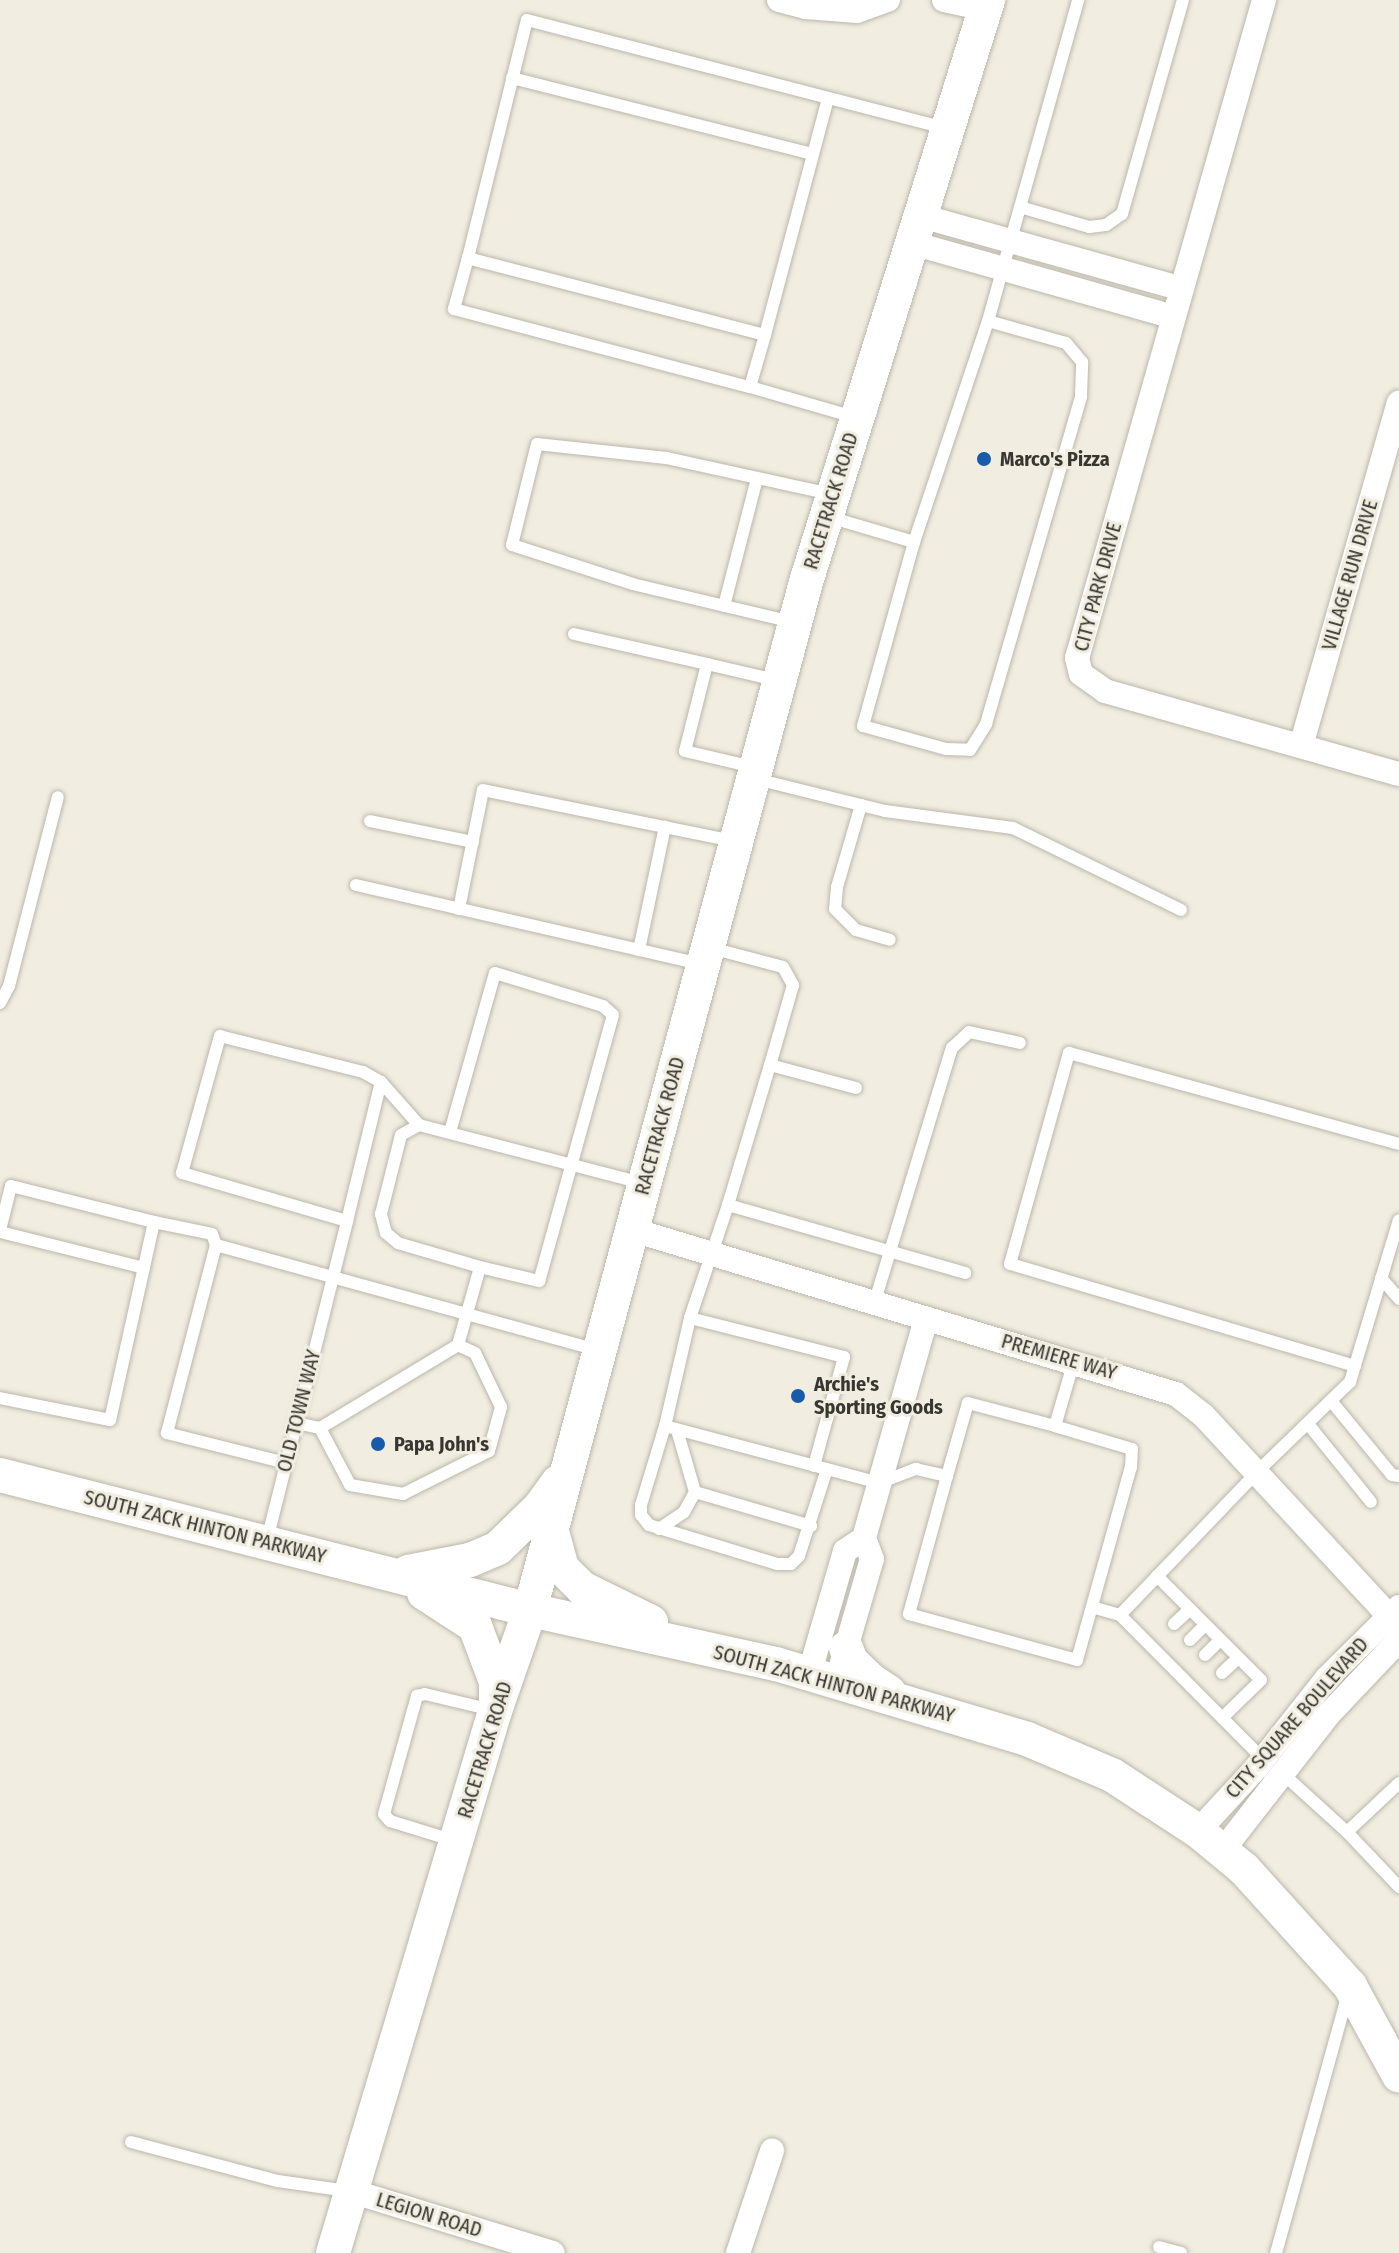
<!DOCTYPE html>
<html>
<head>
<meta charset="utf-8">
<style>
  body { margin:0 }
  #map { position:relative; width:1399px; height:2253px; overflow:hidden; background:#f1ede0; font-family:"Fira Sans Condensed",sans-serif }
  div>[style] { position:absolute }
  .roads { filter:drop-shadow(0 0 2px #bbb7ab) drop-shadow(0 0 2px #bbb7ab) }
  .lane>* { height:12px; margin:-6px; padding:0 6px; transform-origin:6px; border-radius:6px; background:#fff }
  .street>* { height:24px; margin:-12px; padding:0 12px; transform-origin:12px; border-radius:12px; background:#fff }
  .secondary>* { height:34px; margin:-17px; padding:0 17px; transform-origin:17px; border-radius:17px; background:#fff }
  .dots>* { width:22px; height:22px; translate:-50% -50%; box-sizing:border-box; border:4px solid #f1ede0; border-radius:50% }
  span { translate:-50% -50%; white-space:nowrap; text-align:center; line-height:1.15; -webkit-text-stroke:6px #f1ede0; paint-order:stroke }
  .poi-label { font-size:20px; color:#383631; font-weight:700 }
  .left { translate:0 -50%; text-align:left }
  .street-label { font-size:20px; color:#383631 }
</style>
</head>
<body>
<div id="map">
  <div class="roads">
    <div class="lane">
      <i style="left:512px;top:78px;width:310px;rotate:14.2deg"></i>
      <i style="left:1020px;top:207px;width:72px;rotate:16.2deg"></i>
      <i style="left:1089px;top:227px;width:17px;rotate:-7deg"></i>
      <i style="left:1106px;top:225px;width:19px;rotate:-35deg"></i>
      <i style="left:1122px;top:214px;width:223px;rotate:-74.1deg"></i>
      <i style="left:468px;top:258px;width:53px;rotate:105.4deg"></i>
      <i style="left:454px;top:309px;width:306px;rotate:14.8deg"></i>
      <i style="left:988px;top:321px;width:333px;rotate:-74.3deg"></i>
      <i style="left:765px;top:335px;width:245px;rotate:-75.1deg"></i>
      <i style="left:854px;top:417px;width:108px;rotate:-163.9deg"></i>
      <i style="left:750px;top:387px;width:54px;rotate:-73.9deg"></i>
      <i style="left:765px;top:335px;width:307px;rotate:-165.5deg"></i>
      <i style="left:468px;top:258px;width:245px;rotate:-76.1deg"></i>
      <i style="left:527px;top:20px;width:432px;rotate:14.5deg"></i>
      <i style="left:829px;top:517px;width:89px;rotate:16.4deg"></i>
      <i style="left:914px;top:542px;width:191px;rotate:105.5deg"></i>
      <i style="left:863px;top:726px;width:86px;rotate:15.5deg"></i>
      <i style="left:946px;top:749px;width:24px;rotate:2deg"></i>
      <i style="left:970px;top:750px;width:31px;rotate:-58deg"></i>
      <i style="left:986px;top:724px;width:341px;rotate:-73.8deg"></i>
      <i style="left:1081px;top:396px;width:34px;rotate:-88deg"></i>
      <i style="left:1082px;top:362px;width:25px;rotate:-130deg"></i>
      <i style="left:1066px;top:343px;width:81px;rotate:-164.2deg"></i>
      <i style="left:988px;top:321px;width:233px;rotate:108.5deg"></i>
      <i style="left:724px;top:606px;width:132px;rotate:-75.5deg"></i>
      <i style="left:792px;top:622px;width:163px;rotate:-166.6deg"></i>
      <i style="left:633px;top:584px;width:127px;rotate:-162.1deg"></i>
      <i style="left:512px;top:545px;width:104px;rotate:-76.1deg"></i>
      <i style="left:537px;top:444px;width:130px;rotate:6.2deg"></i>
      <i style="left:666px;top:458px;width:169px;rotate:12.3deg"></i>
      <i style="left:574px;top:634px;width:136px;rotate:12.7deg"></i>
      <i style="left:753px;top:767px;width:70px;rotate:-166.8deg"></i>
      <i style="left:685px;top:751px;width:90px;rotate:-75.8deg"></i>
      <i style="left:707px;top:664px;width:71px;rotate:13.1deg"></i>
      <i style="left:756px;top:779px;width:133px;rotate:13.9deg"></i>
      <i style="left:885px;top:811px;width:129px;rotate:7.6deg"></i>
      <i style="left:1013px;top:828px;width:187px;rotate:26deg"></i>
      <i style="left:861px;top:805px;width:85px;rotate:106.3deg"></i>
      <i style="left:837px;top:887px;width:22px;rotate:95deg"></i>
      <i style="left:835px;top:909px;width:30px;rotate:45deg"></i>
      <i style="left:856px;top:930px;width:35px;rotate:16deg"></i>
      <i style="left:370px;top:821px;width:105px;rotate:11.5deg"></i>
      <i style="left:356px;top:885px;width:353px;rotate:12.9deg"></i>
      <i style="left:459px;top:909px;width:121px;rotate:-78.6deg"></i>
      <i style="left:483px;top:790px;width:255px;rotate:11.5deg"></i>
      <i style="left:711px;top:948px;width:74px;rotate:14.8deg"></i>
      <i style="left:783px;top:967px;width:21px;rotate:61deg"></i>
      <i style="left:793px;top:985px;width:83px;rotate:106deg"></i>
      <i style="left:770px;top:1065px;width:89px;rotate:15deg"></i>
      <i style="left:639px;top:950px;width:126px;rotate:-78.1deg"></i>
      <i style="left:0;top:1003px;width:19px;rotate:-62deg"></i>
      <i style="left:9px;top:986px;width:195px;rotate:-75.5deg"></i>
      <i style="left:770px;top:1065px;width:146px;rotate:106.7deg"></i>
      <i style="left:728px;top:1205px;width:247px;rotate:16deg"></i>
      <i style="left:381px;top:1082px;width:57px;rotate:48.5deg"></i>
      <i style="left:450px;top:1132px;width:165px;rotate:-74.2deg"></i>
      <i style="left:495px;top:973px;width:113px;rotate:17deg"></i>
      <i style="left:603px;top:1006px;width:13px;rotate:42deg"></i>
      <i style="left:613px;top:1015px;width:276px;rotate:105.5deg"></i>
      <i style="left:539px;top:1281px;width:61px;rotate:-166.7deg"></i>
      <i style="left:728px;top:1205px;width:119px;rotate:108.6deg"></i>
      <i style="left:690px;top:1318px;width:111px;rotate:103deg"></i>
      <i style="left:665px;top:1426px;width:221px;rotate:14.9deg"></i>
      <i style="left:879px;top:1483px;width:40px;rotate:-21deg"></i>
      <i style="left:916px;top:1469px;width:32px;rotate:13deg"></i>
      <i style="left:947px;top:1476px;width:143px;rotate:105.4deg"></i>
      <i style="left:909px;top:1614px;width:174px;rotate:15.3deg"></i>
      <i style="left:1077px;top:1660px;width:200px;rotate:-74.4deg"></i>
      <i style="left:1131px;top:1467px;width:18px;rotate:-87deg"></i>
      <i style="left:1132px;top:1449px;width:80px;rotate:-163.4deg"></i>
      <i style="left:1055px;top:1426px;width:68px;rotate:-73.7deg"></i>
      <i style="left:154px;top:1222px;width:59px;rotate:11.7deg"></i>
      <i style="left:212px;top:1234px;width:12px;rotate:70deg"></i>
      <i style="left:0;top:1230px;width:45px;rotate:-76deg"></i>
      <i style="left:11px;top:1186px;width:147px;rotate:14.1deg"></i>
      <i style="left:154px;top:1222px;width:203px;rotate:102.5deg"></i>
      <i style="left:110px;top:1420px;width:112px;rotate:-168.7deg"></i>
      <i style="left:0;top:1232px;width:148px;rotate:14deg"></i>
      <i style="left:1381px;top:1278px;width:28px;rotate:49deg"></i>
      <i style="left:874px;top:1304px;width:268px;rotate:-73.1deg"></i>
      <i style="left:952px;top:1048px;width:23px;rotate:-43deg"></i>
      <i style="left:969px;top:1032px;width:52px;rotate:12.2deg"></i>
      <i style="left:690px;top:1318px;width:159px;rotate:14.2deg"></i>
      <i style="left:844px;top:1357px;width:113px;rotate:105.4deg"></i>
      <i style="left:1355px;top:1366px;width:360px;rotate:-163.5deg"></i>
      <i style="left:1010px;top:1264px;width:219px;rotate:-74.4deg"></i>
      <i style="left:1069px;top:1053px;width:342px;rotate:15.4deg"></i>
      <i style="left:1332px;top:1402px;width:94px;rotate:50.6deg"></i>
      <i style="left:1392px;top:1475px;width:7px;rotate:8deg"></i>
      <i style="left:296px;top:1423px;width:25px;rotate:12deg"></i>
      <i style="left:320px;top:1428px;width:64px;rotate:62.2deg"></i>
      <i style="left:350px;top:1485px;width:54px;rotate:9.6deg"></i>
      <i style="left:403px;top:1494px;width:96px;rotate:-26.6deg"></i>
      <i style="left:489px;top:1451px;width:46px;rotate:-74.7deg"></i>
      <i style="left:501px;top:1407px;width:60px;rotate:-115.7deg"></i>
      <i style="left:475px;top:1353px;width:19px;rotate:-155deg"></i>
      <i style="left:458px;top:1345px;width:81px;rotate:-74.2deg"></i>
      <i style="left:480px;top:1267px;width:85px;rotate:-163.7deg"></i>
      <i style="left:398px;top:1243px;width:16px;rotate:-140deg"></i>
      <i style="left:386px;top:1233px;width:20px;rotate:-105deg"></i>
      <i style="left:381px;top:1214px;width:81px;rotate:-75.8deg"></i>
      <i style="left:401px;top:1135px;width:21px;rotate:-29deg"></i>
      <i style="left:419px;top:1125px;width:230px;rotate:14.6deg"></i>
      <i style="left:1308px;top:1424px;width:100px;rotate:51.1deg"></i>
      <i style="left:665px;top:1426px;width:83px;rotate:106.9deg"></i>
      <i style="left:641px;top:1505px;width:10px;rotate:90deg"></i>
      <i style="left:641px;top:1515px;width:13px;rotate:51deg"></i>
      <i style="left:649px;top:1525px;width:134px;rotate:16.9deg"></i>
      <i style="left:777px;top:1564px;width:14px"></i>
      <i style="left:791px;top:1564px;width:11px;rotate:-45deg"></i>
      <i style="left:799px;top:1556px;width:91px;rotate:-72.2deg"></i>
      <i style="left:320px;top:1428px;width:161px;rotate:-31deg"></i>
      <i style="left:677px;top:1430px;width:65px;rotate:73.8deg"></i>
      <i style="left:695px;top:1492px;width:121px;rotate:16.3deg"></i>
      <i style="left:286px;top:1463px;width:123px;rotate:-165.9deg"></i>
      <i style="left:167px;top:1433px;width:194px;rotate:-75.4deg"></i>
      <i style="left:216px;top:1245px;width:396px;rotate:15.4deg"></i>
      <i style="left:947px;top:1476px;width:76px;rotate:-74deg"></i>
      <i style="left:968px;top:1403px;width:90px;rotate:14.8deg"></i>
      <i style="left:659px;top:1529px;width:30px;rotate:-34deg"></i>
      <i style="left:684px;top:1512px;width:23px;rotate:-61deg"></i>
      <i style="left:267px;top:1540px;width:329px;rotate:-75.9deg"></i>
      <i style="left:347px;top:1221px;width:143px;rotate:-76.3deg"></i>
      <i style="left:381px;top:1082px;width:21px;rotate:-151deg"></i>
      <i style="left:363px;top:1072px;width:147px;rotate:-165.9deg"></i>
      <i style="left:220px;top:1036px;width:142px;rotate:105.5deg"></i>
      <i style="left:182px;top:1173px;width:172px;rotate:16.2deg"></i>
      <i style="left:1157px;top:1576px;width:147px;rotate:45deg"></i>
      <i style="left:1261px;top:1680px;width:54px;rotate:135.7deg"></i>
      <i style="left:1092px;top:1607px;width:29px;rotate:16deg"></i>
      <i style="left:1120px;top:1615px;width:207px;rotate:45.2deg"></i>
      <i style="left:1120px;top:1615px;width:197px;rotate:-46.2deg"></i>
      <i style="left:1256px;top:1473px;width:131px;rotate:-44.1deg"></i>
      <i style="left:1350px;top:1382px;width:169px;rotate:-73.2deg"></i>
      <i style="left:1174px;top:1624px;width:22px;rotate:-43deg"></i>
      <i style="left:1190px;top:1640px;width:21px;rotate:-45deg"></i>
      <i style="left:1205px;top:1655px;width:21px;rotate:-45deg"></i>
      <i style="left:1222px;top:1673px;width:22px;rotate:-43deg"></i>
      <i style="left:1281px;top:1772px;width:89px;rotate:42.3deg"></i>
      <i style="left:1347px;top:1832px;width:76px;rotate:46.6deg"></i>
      <i style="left:1347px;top:1832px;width:71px;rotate:-43.3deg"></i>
      <i style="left:455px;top:1841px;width:68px;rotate:-162.9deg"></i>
      <i style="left:390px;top:1821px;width:9px;rotate:-131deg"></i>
      <i style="left:384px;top:1814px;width:123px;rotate:-74.4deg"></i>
      <i style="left:417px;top:1696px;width:8px;rotate:-14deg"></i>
      <i style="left:425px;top:1694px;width:69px;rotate:13.4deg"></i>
      <i style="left:131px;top:2142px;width:152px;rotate:14.9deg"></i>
      <i style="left:278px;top:2181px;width:70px;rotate:8.2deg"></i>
      <i style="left:1159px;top:2247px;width:23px;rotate:15deg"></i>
      <i style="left:1276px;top:2253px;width:269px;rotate:-74.5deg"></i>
    </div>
    <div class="street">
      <i style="left:779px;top:0;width:28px;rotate:15deg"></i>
      <i style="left:806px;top:7px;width:51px;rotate:4.5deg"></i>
      <i style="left:857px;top:11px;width:33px;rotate:-20deg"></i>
      <i style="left:944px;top:0;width:43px;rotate:12.1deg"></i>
      <i style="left:1264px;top:0;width:684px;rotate:105.86deg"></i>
      <i style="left:1077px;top:658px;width:16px;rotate:76deg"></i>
      <i style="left:1081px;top:674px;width:29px;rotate:35deg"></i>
      <i style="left:1105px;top:691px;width:305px;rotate:15.8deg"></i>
      <i style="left:921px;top:216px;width:271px;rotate:15.6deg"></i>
      <i style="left:912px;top:243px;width:272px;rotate:15.8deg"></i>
      <i style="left:1301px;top:746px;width:357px;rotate:-74.1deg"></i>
      <i style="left:633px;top:1230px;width:567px;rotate:16.81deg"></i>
      <i style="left:1176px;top:1394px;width:34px;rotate:38deg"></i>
      <i style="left:1203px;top:1415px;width:289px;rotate:47.2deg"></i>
      <i style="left:842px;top:1662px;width:107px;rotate:-73.8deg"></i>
      <i style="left:872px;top:1559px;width:22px;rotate:-111deg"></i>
      <i style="left:864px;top:1538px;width:228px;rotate:-74.2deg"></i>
      <i style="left:809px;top:1675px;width:129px;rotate:-73.8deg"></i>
      <i style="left:845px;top:1551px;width:23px;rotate:-34deg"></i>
      <i style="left:1198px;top:1831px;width:87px;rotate:-47.3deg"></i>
      <i style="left:1257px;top:1767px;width:113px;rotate:-51.8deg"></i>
      <i style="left:1327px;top:1678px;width:101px;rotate:-44.6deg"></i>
      <i style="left:1223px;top:1850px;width:172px;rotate:-52.1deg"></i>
      <i style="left:1329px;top:1714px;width:102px;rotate:-46.6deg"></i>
      <i style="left:351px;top:2191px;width:211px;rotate:17.1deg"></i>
      <i style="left:738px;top:2253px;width:108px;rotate:-71.6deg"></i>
    </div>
    <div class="secondary">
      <i style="left:0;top:1475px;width:547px;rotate:14.29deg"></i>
      <i style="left:530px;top:1610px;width:252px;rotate:12.4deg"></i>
      <i style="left:776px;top:1664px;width:262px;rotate:16.6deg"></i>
      <i style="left:1027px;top:1739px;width:92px;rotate:23deg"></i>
      <i style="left:1112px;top:1775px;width:103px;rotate:33.1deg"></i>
      <i style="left:1198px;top:1831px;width:60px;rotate:39.6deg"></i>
      <i style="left:1244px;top:1869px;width:158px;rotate:47.8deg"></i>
      <i style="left:1350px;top:1986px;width:102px;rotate:61.4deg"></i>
      <i style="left:551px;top:1528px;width:41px;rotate:74.6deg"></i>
      <i style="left:562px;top:1568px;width:28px;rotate:45deg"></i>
      <i style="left:582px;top:1588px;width:77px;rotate:26.2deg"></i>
      <i style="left:408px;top:1572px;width:63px;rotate:-11deg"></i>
      <i style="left:470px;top:1560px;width:30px;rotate:-23deg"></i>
      <i style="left:498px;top:1548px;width:59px;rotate:-44.3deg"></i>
      <i style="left:540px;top:1507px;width:31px;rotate:-54deg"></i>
      <i style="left:424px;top:1593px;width:61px;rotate:32.9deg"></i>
      <i style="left:475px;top:1626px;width:60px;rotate:69.4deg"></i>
      <i style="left:496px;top:1682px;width:18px;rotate:90deg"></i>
      <i style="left:846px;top:1648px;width:14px;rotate:69deg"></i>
      <i style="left:851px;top:1661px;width:29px;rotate:44deg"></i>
      <i style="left:872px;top:1681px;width:20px;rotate:33deg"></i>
      <i style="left:333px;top:2253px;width:566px;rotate:-73.36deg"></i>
      <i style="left:495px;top:1711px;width:107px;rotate:-70.9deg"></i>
      <i style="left:530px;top:1610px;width:1064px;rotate:-74.97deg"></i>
      <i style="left:806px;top:582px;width:610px;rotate:-72.63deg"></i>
    </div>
  </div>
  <div class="dots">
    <i style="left:984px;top:459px;background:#185bab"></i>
    <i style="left:798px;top:1396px;background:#185bab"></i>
    <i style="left:378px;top:1444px;background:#185bab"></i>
  </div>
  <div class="poi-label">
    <span class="left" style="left:1000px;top:459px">Marco's Pizza</span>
    <span class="left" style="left:814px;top:1396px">Archie's<br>Sporting Goods</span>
    <span class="left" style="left:394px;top:1444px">Papa John's</span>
  </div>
  <div class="street-label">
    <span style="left:831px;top:501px;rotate:-73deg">RACETRACK ROAD</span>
    <span style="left:1350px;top:575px;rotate:-74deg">VILLAGE RUN DRIVE</span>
    <span style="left:1098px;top:587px;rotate:-75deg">CITY PARK DRIVE</span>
    <span style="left:660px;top:1126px;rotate:-75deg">RACETRACK ROAD</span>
    <span style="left:1059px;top:1357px;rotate:16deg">PREMIERE WAY</span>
    <span style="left:299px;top:1411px;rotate:-76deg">OLD TOWN WAY</span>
    <span style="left:205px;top:1527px;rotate:14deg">SOUTH ZACK HINTON PARKWAY</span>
    <span style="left:834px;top:1684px;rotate:15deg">SOUTH ZACK HINTON PARKWAY</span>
    <span style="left:1297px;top:1718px;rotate:-49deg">CITY SQUARE BOULEVARD</span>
    <span style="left:485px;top:1750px;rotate:-73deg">RACETRACK ROAD</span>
    <span style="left:429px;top:2215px;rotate:17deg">LEGION ROAD</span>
  </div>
</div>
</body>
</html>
